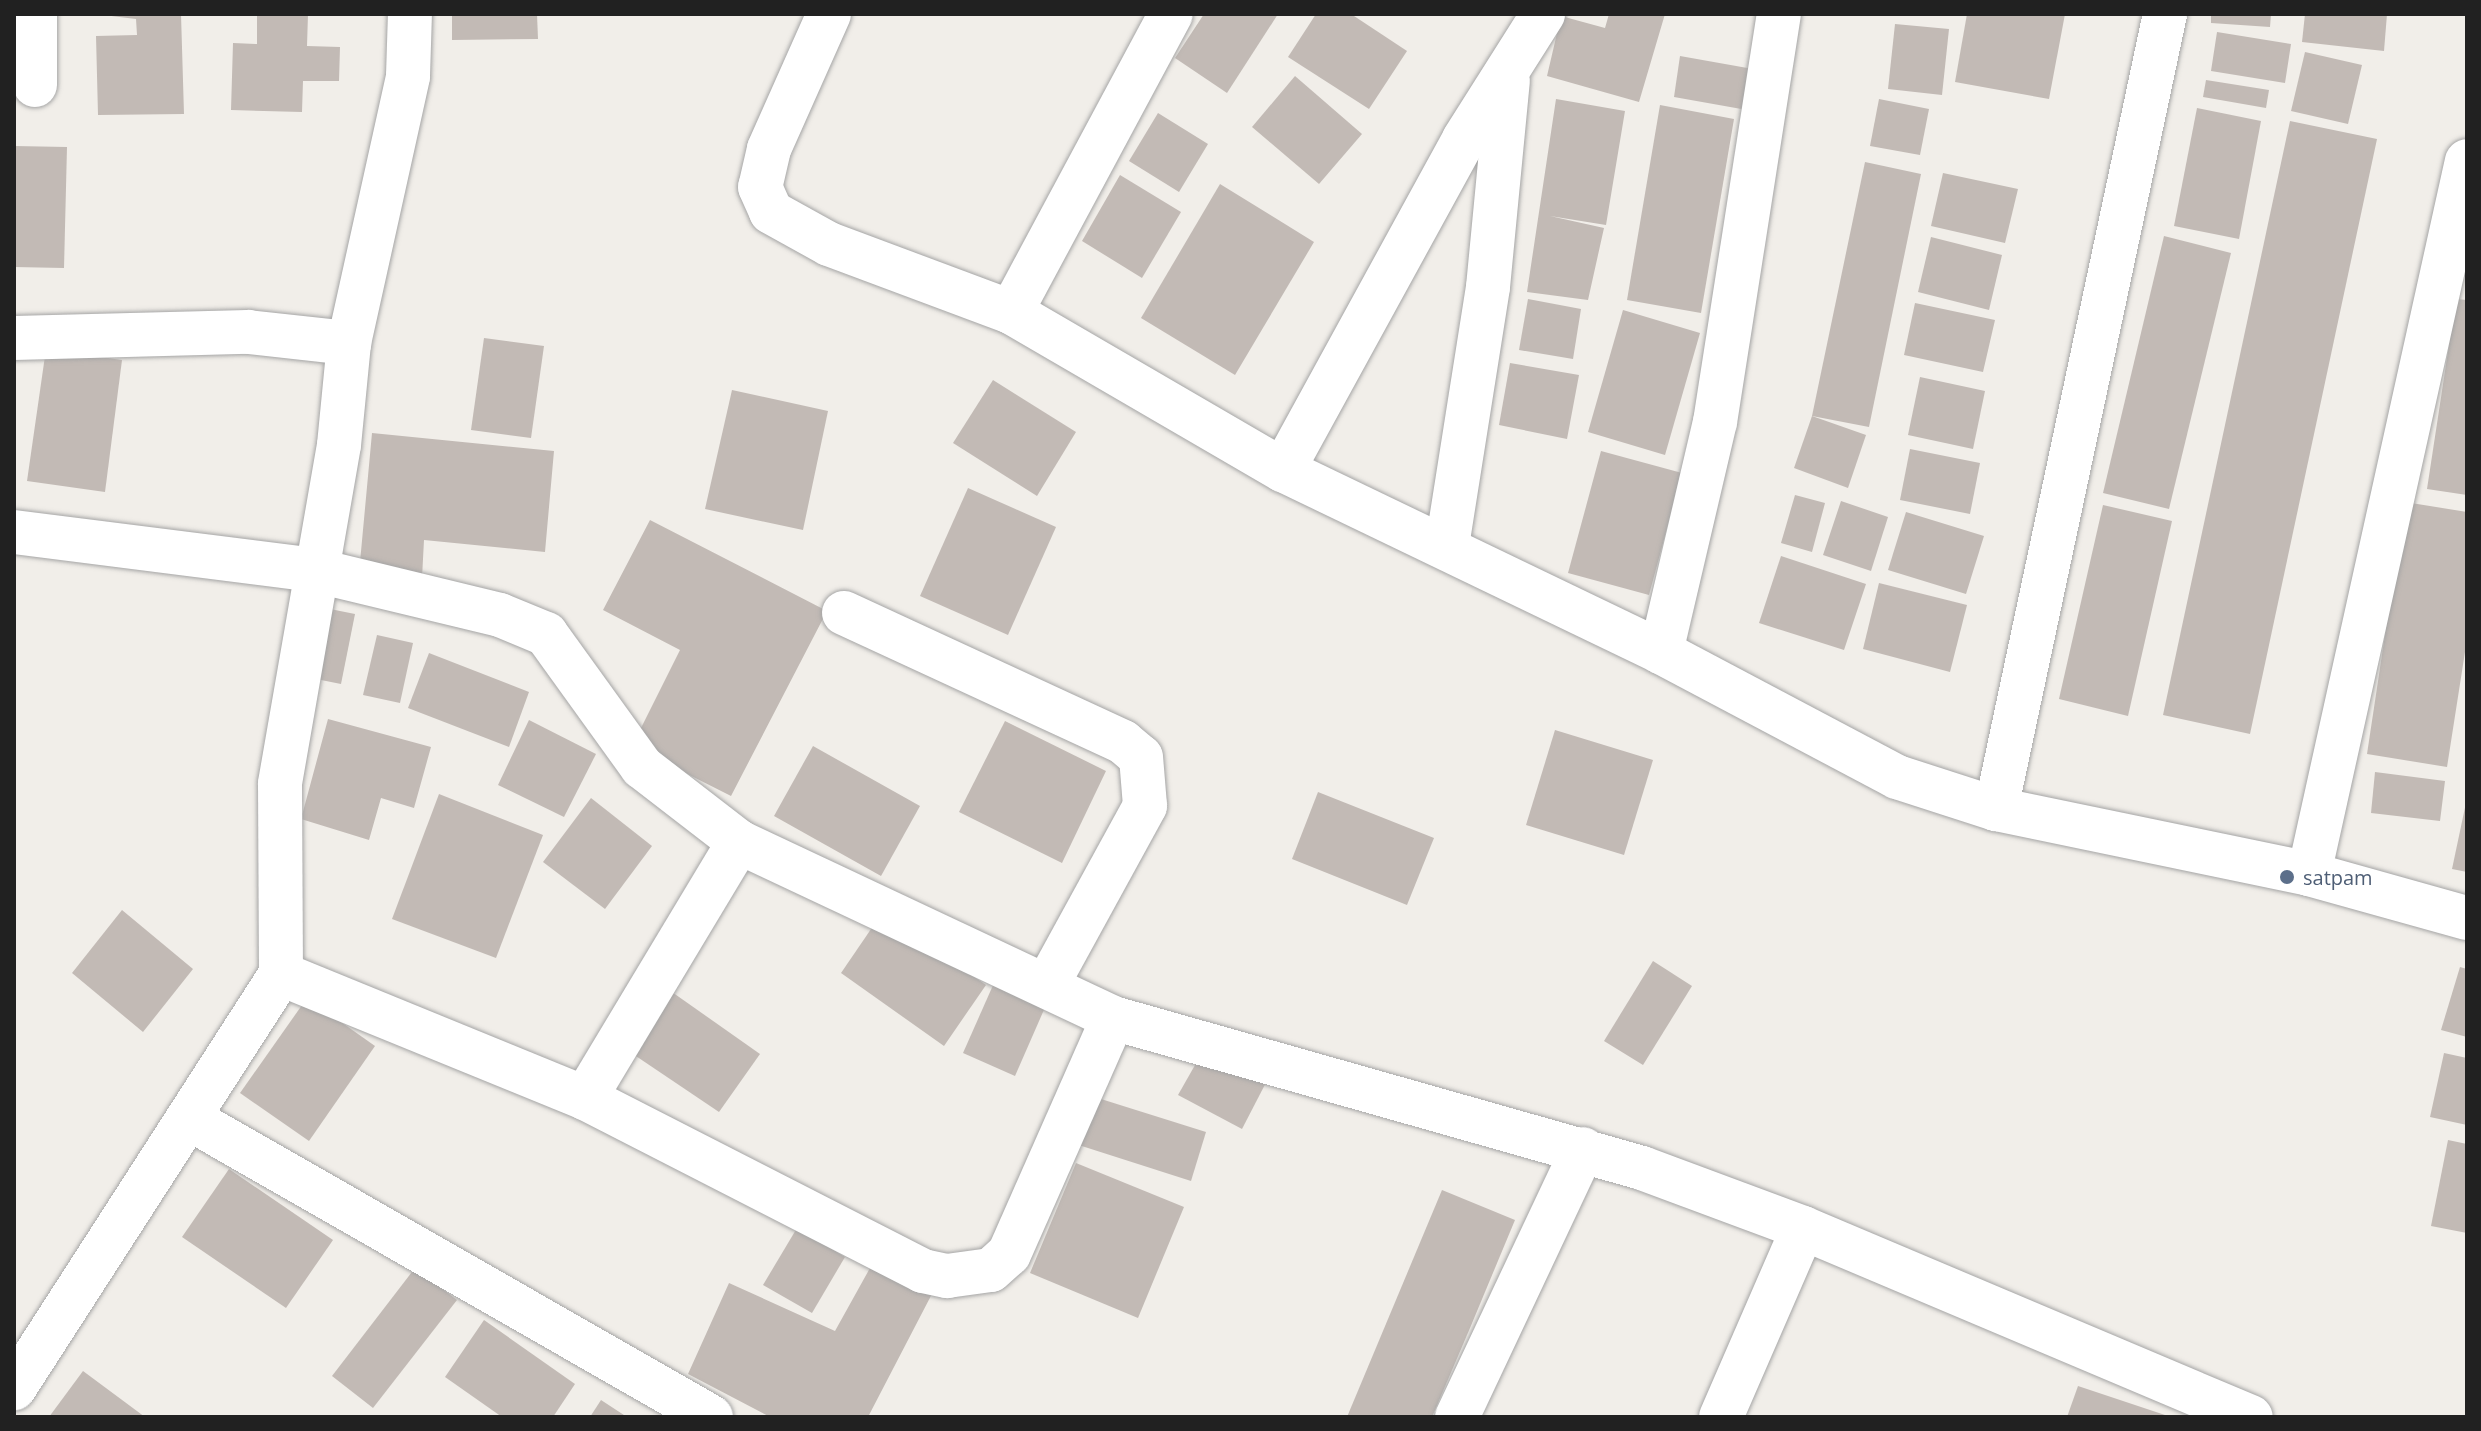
<!DOCTYPE html>
<html>
<head>
<meta charset="utf-8">
<style>
  body { margin:0 }
  #map { position:relative; width:2481px; height:1431px; overflow:hidden; background:#f1eee9; font-family:"Open Sans",sans-serif }
  div>[style] { position:absolute }
  .building>* { inset:0; background:#c2bab5 }
  .roads { filter:drop-shadow(0 0 2px #a5a5a5) drop-shadow(0 0 2px #a5a5a5) }
  .minor>* { height:44px; margin:-22px; padding:0 22px; transform-origin:22px; border-radius:22px; background:#fff }
  .dots>* { width:22px; height:22px; translate:-50% -50%; box-sizing:border-box; border:4px solid #fff; border-radius:50% }
  span { translate:-50% -50%; white-space:nowrap; text-align:center; line-height:1.15; -webkit-text-stroke:8px #fff; paint-order:stroke }
  .service-label { font-size:20px; color:#4e5e75 }
  .left { translate:0 -50%; text-align:left }
  .frame { position:absolute; inset:0; border:16px solid #212121; pointer-events:none }
</style>
</head>
<body>
<div id="map">
  <div class="building">
    <i style="clip-path:polygon(95px 14px,181px 14px,184px 114px,98px 115px,96px 36px,137px 35px,136px 19px)"></i>
    <i style="clip-path:polygon(257px 14px,308px 14px,307px 46px,340px 47px,339px 81px,303px 81px,302px 112px,231px 110px,233px 43px,257px 44px)"></i>
    <i style="clip-path:polygon(452px 14px,537px 14px,538px 39px,452px 40px)"></i>
    <i style="clip-path:polygon(1204px 14px,1278px 14px,1227px 93px,1175px 58px)"></i>
    <i style="clip-path:polygon(1316px 14px,1351px 14px,1407px 51px,1369px 109px,1288px 57px)"></i>
    <i style="clip-path:polygon(1609px 14px,1665px 14px,1639px 102px,1547px 76px,1561px 16px,1605px 28px)"></i>
    <i style="clip-path:polygon(1967px 14px,2065px 14px,2049px 99px,1955px 82px)"></i>
    <i style="clip-path:polygon(2211px 14px,2271px 14px,2270px 27px,2211px 23px)"></i>
    <i style="clip-path:polygon(2305px 14px,2387px 14px,2384px 51px,2302px 42px)"></i>
    <i style="clip-path:polygon(1895px 24px,1949px 29px,1942px 95px,1888px 89px)"></i>
    <i style="clip-path:polygon(2217px 32px,2291px 44px,2285px 83px,2211px 71px)"></i>
    <i style="clip-path:polygon(2305px 52px,2362px 65px,2348px 124px,2291px 111px)"></i>
    <i style="clip-path:polygon(1680px 56px,1753px 69px,1747px 110px,1674px 97px)"></i>
    <i style="clip-path:polygon(1295px 76px,1362px 134px,1319px 184px,1252px 127px)"></i>
    <i style="clip-path:polygon(2206px 80px,2269px 90px,2266px 108px,2203px 97px)"></i>
    <i style="clip-path:polygon(1556px 99px,1625px 111px,1606px 225px,1550px 216px,1604px 228px,1588px 300px,1527px 292px)"></i>
    <i style="clip-path:polygon(1879px 99px,1929px 109px,1920px 155px,1870px 146px)"></i>
    <i style="clip-path:polygon(1660px 105px,1734px 119px,1701px 313px,1627px 300px)"></i>
    <i style="clip-path:polygon(2197px 108px,2261px 121px,2239px 239px,2174px 226px)"></i>
    <i style="clip-path:polygon(1158px 113px,1208px 144px,1179px 192px,1129px 161px)"></i>
    <i style="clip-path:polygon(2290px 121px,2377px 139px,2250px 734px,2163px 715px)"></i>
    <i style="clip-path:polygon(14px 146px,67px 147px,64px 268px,14px 267px)"></i>
    <i style="clip-path:polygon(1865px 162px,1921px 174px,1869px 427px,1812px 416px)"></i>
    <i style="clip-path:polygon(1943px 173px,2018px 189px,2005px 243px,1931px 226px)"></i>
    <i style="clip-path:polygon(1120px 175px,1181px 212px,1142px 278px,1082px 241px)"></i>
    <i style="clip-path:polygon(1220px 184px,1314px 242px,1235px 375px,1141px 318px)"></i>
    <i style="clip-path:polygon(2164px 236px,2231px 253px,2169px 509px,2103px 493px)"></i>
    <i style="clip-path:polygon(1931px 237px,2002px 255px,1989px 310px,1918px 292px)"></i>
    <i style="clip-path:polygon(1528px 299px,1581px 309px,1573px 359px,1519px 350px)"></i>
    <i style="clip-path:polygon(2456px 299px,2467px 300px,2467px 495px,2427px 489px)"></i>
    <i style="clip-path:polygon(1915px 303px,1995px 320px,1983px 372px,1904px 355px)"></i>
    <i style="clip-path:polygon(1623px 310px,1700px 333px,1665px 455px,1588px 432px)"></i>
    <i style="clip-path:polygon(484px 338px,544px 346px,531px 438px,471px 430px)"></i>
    <i style="clip-path:polygon(46px 349px,122px 360px,105px 492px,27px 481px)"></i>
    <i style="clip-path:polygon(1510px 363px,1579px 375px,1567px 439px,1499px 425px)"></i>
    <i style="clip-path:polygon(1920px 377px,1985px 391px,1973px 449px,1908px 435px)"></i>
    <i style="clip-path:polygon(993px 380px,1076px 432px,1037px 496px,953px 443px)"></i>
    <i style="clip-path:polygon(732px 390px,828px 411px,803px 530px,705px 509px)"></i>
    <i style="clip-path:polygon(1812px 416px,1866px 435px,1848px 488px,1794px 468px)"></i>
    <i style="clip-path:polygon(372px 433px,554px 451px,545px 552px,424px 540px,422px 578px,359px 573px)"></i>
    <i style="clip-path:polygon(1910px 449px,1980px 463px,1970px 514px,1900px 500px)"></i>
    <i style="clip-path:polygon(1601px 451px,1682px 473px,1649px 595px,1568px 573px)"></i>
    <i style="clip-path:polygon(968px 488px,1056px 527px,1008px 635px,920px 596px)"></i>
    <i style="clip-path:polygon(1795px 495px,1825px 503px,1812px 552px,1781px 543px)"></i>
    <i style="clip-path:polygon(1841px 501px,1888px 517px,1871px 571px,1823px 555px)"></i>
    <i style="clip-path:polygon(2405px 502px,2467px 512px,2467px 639px,2447px 767px,2367px 754px)"></i>
    <i style="clip-path:polygon(2103px 505px,2172px 521px,2128px 716px,2059px 699px)"></i>
    <i style="clip-path:polygon(1906px 512px,1984px 536px,1966px 594px,1888px 570px)"></i>
    <i style="clip-path:polygon(650px 520px,827px 611px,731px 796px,632px 746px,680px 650px,603px 610px)"></i>
    <i style="clip-path:polygon(1781px 556px,1866px 584px,1844px 650px,1759px 623px)"></i>
    <i style="clip-path:polygon(1879px 583px,1967px 605px,1950px 672px,1863px 649px)"></i>
    <i style="clip-path:polygon(320px 607px,355px 614px,341px 684px,306px 677px)"></i>
    <i style="clip-path:polygon(377px 635px,413px 643px,400px 703px,363px 695px)"></i>
    <i style="clip-path:polygon(429px 653px,529px 692px,509px 747px,408px 708px)"></i>
    <i style="clip-path:polygon(328px 719px,431px 747px,414px 808px,381px 798px,369px 840px,301px 819px)"></i>
    <i style="clip-path:polygon(529px 720px,596px 754px,564px 817px,498px 785px)"></i>
    <i style="clip-path:polygon(1005px 721px,1106px 771px,1062px 863px,959px 812px)"></i>
    <i style="clip-path:polygon(1555px 730px,1653px 760px,1624px 855px,1526px 825px)"></i>
    <i style="clip-path:polygon(813px 746px,920px 806px,881px 876px,774px 816px)"></i>
    <i style="clip-path:polygon(2375px 772px,2445px 781px,2440px 821px,2371px 813px)"></i>
    <i style="clip-path:polygon(1318px 792px,1434px 838px,1407px 905px,1292px 859px)"></i>
    <i style="clip-path:polygon(439px 794px,543px 835px,496px 958px,392px 919px)"></i>
    <i style="clip-path:polygon(591px 798px,652px 846px,605px 909px,543px 862px)"></i>
    <i style="clip-path:polygon(2467px 798px,2467px 872px,2452px 869px)"></i>
    <i style="clip-path:polygon(122px 910px,193px 969px,143px 1032px,72px 973px)"></i>
    <i style="clip-path:polygon(882px 913px,986px 985px,944px 1046px,841px 973px)"></i>
    <i style="clip-path:polygon(1653px 961px,1692px 986px,1643px 1065px,1604px 1041px)"></i>
    <i style="clip-path:polygon(2460px 967px,2467px 969px,2467px 1037px,2441px 1030px)"></i>
    <i style="clip-path:polygon(998px 974px,1050px 996px,1015px 1076px,963px 1053px)"></i>
    <i style="clip-path:polygon(662px 985px,760px 1054px,719px 1112px,621px 1046px)"></i>
    <i style="clip-path:polygon(307px 998px,375px 1046px,309px 1141px,240px 1093px)"></i>
    <i style="clip-path:polygon(1203px 1051px,1272px 1071px,1242px 1129px,1178px 1095px)"></i>
    <i style="clip-path:polygon(2444px 1053px,2467px 1058px,2467px 1125px,2430px 1117px)"></i>
    <i style="clip-path:polygon(1085px 1094px,1206px 1132px,1191px 1181px,1063px 1140px)"></i>
    <i style="clip-path:polygon(2448px 1140px,2467px 1144px,2467px 1233px,2431px 1226px)"></i>
    <i style="clip-path:polygon(1076px 1163px,1184px 1207px,1138px 1318px,1030px 1273px)"></i>
    <i style="clip-path:polygon(229px 1169px,333px 1240px,286px 1308px,182px 1237px)"></i>
    <i style="clip-path:polygon(1442px 1190px,1515px 1220px,1470px 1328px,1432px 1417px,1347px 1417px)"></i>
    <i style="clip-path:polygon(797px 1228px,845px 1257px,812px 1313px,763px 1285px)"></i>
    <i style="clip-path:polygon(875px 1259px,934px 1290px,868px 1417px,770px 1417px,688px 1374px,729px 1283px,835px 1331px)"></i>
    <i style="clip-path:polygon(415px 1268px,457px 1300px,373px 1408px,332px 1376px)"></i>
    <i style="clip-path:polygon(484px 1320px,575px 1384px,553px 1417px,502px 1417px,445px 1377px)"></i>
    <i style="clip-path:polygon(83px 1371px,145px 1417px,49px 1417px)"></i>
    <i style="clip-path:polygon(2078px 1386px,2168px 1416px,2168px 1417px,2067px 1417px)"></i>
    <i style="clip-path:polygon(601px 1400px,627px 1417px,590px 1417px)"></i>
  </div>
  <div class="roads">
    <div class="minor">
      <i style="left:829px;top:14px;width:148px;rotate:114deg"></i>
      <i style="left:769px;top:149px;width:39px;rotate:103deg"></i>
      <i style="left:760px;top:187px;width:27px;rotate:66deg"></i>
      <i style="left:771px;top:212px;width:66px;rotate:28.9deg"></i>
      <i style="left:829px;top:244px;width:194px;rotate:20.5deg"></i>
      <i style="left:1011px;top:312px;width:315px;rotate:30.2deg"></i>
      <i style="left:1283px;top:470px;width:420px;rotate:25.7deg"></i>
      <i style="left:1661px;top:652px;width:267px;rotate:27.9deg"></i>
      <i style="left:1897px;top:777px;width:104px;rotate:17.9deg"></i>
      <i style="left:1996px;top:809px;width:320px;rotate:11.7deg"></i>
      <i style="left:2309px;top:874px;width:164px;rotate:15.6deg"></i>
      <i style="left:35px;top:85px;width:71px;rotate:-90deg"></i>
      <i style="left:1011px;top:312px;width:338px;rotate:-61.8deg"></i>
      <i style="left:14px;top:338px;width:234px;rotate:-1.5deg"></i>
      <i style="left:248px;top:332px;width:102px;rotate:6.2deg"></i>
      <i style="left:349px;top:343px;width:102px;rotate:95.6deg"></i>
      <i style="left:339px;top:445px;width:344px;rotate:99.9deg"></i>
      <i style="left:280px;top:784px;width:190px;rotate:89.7deg"></i>
      <i style="left:281px;top:974px;width:493px;rotate:122.8deg"></i>
      <i style="left:349px;top:343px;width:273px;rotate:-77.5deg"></i>
      <i style="left:408px;top:76px;width:62px;rotate:-88.2deg"></i>
      <i style="left:1283px;top:470px;width:377px;rotate:-61.3deg"></i>
      <i style="left:1464px;top:139px;width:148px;rotate:-57.7deg"></i>
      <i style="left:14px;top:532px;width:302px;rotate:7.2deg"></i>
      <i style="left:314px;top:570px;width:191px;rotate:13.6deg"></i>
      <i style="left:500px;top:615px;width:50px;rotate:22.4deg"></i>
      <i style="left:546px;top:634px;width:164px;rotate:54.2deg"></i>
      <i style="left:642px;top:767px;width:123px;rotate:37.7deg"></i>
      <i style="left:739px;top:842px;width:413px;rotate:25.2deg"></i>
      <i style="left:1113px;top:1018px;width:550px;rotate:15.83deg"></i>
      <i style="left:1642px;top:1168px;width:172px;rotate:20.4deg"></i>
      <i style="left:1803px;top:1228px;width:486px;rotate:22.9deg"></i>
      <i style="left:1447px;top:546px;width:262px;rotate:-81deg"></i>
      <i style="left:1488px;top:287px;width:207px;rotate:-84.5deg"></i>
      <i style="left:844px;top:613px;width:307px;rotate:24.8deg"></i>
      <i style="left:1123px;top:742px;width:23px;rotate:40deg"></i>
      <i style="left:1141px;top:757px;width:49px;rotate:85.3deg"></i>
      <i style="left:1145px;top:806px;width:202px;rotate:118.7deg"></i>
      <i style="left:1661px;top:652px;width:236px;rotate:-76.8deg"></i>
      <i style="left:1715px;top:422px;width:413px;rotate:-81.1deg"></i>
      <i style="left:1996px;top:809px;width:813px;rotate:-78deg"></i>
      <i style="left:2309px;top:874px;width:730px;rotate:-77.51deg"></i>
      <i style="left:281px;top:974px;width:328px;rotate:22.2deg"></i>
      <i style="left:585px;top:1098px;width:380px;rotate:27.1deg"></i>
      <i style="left:923px;top:1271px;width:25px;rotate:12deg"></i>
      <i style="left:947px;top:1276px;width:44px;rotate:-7.8deg"></i>
      <i style="left:991px;top:1270px;width:24px;rotate:-42deg"></i>
      <i style="left:1009px;top:1254px;width:258px;rotate:-66.2deg"></i>
      <i style="left:585px;top:1098px;width:299px;rotate:-59deg"></i>
      <i style="left:192px;top:1120px;width:598px;rotate:29.78deg"></i>
      <i style="left:1457px;top:1417px;width:296px;rotate:-64.8deg"></i>
      <i style="left:1721px;top:1417px;width:206px;rotate:-66.5deg"></i>
    </div>
  </div>
  <div class="dots">
    <i style="left:2287px;top:877px;background:#5c6f8a"></i>
  </div>
  <div class="service-label">
    <span class="left" style="left:2303px;top:877px">satpam</span>
  </div>
  <div class="frame"></div>
</div>
</body>
</html>
